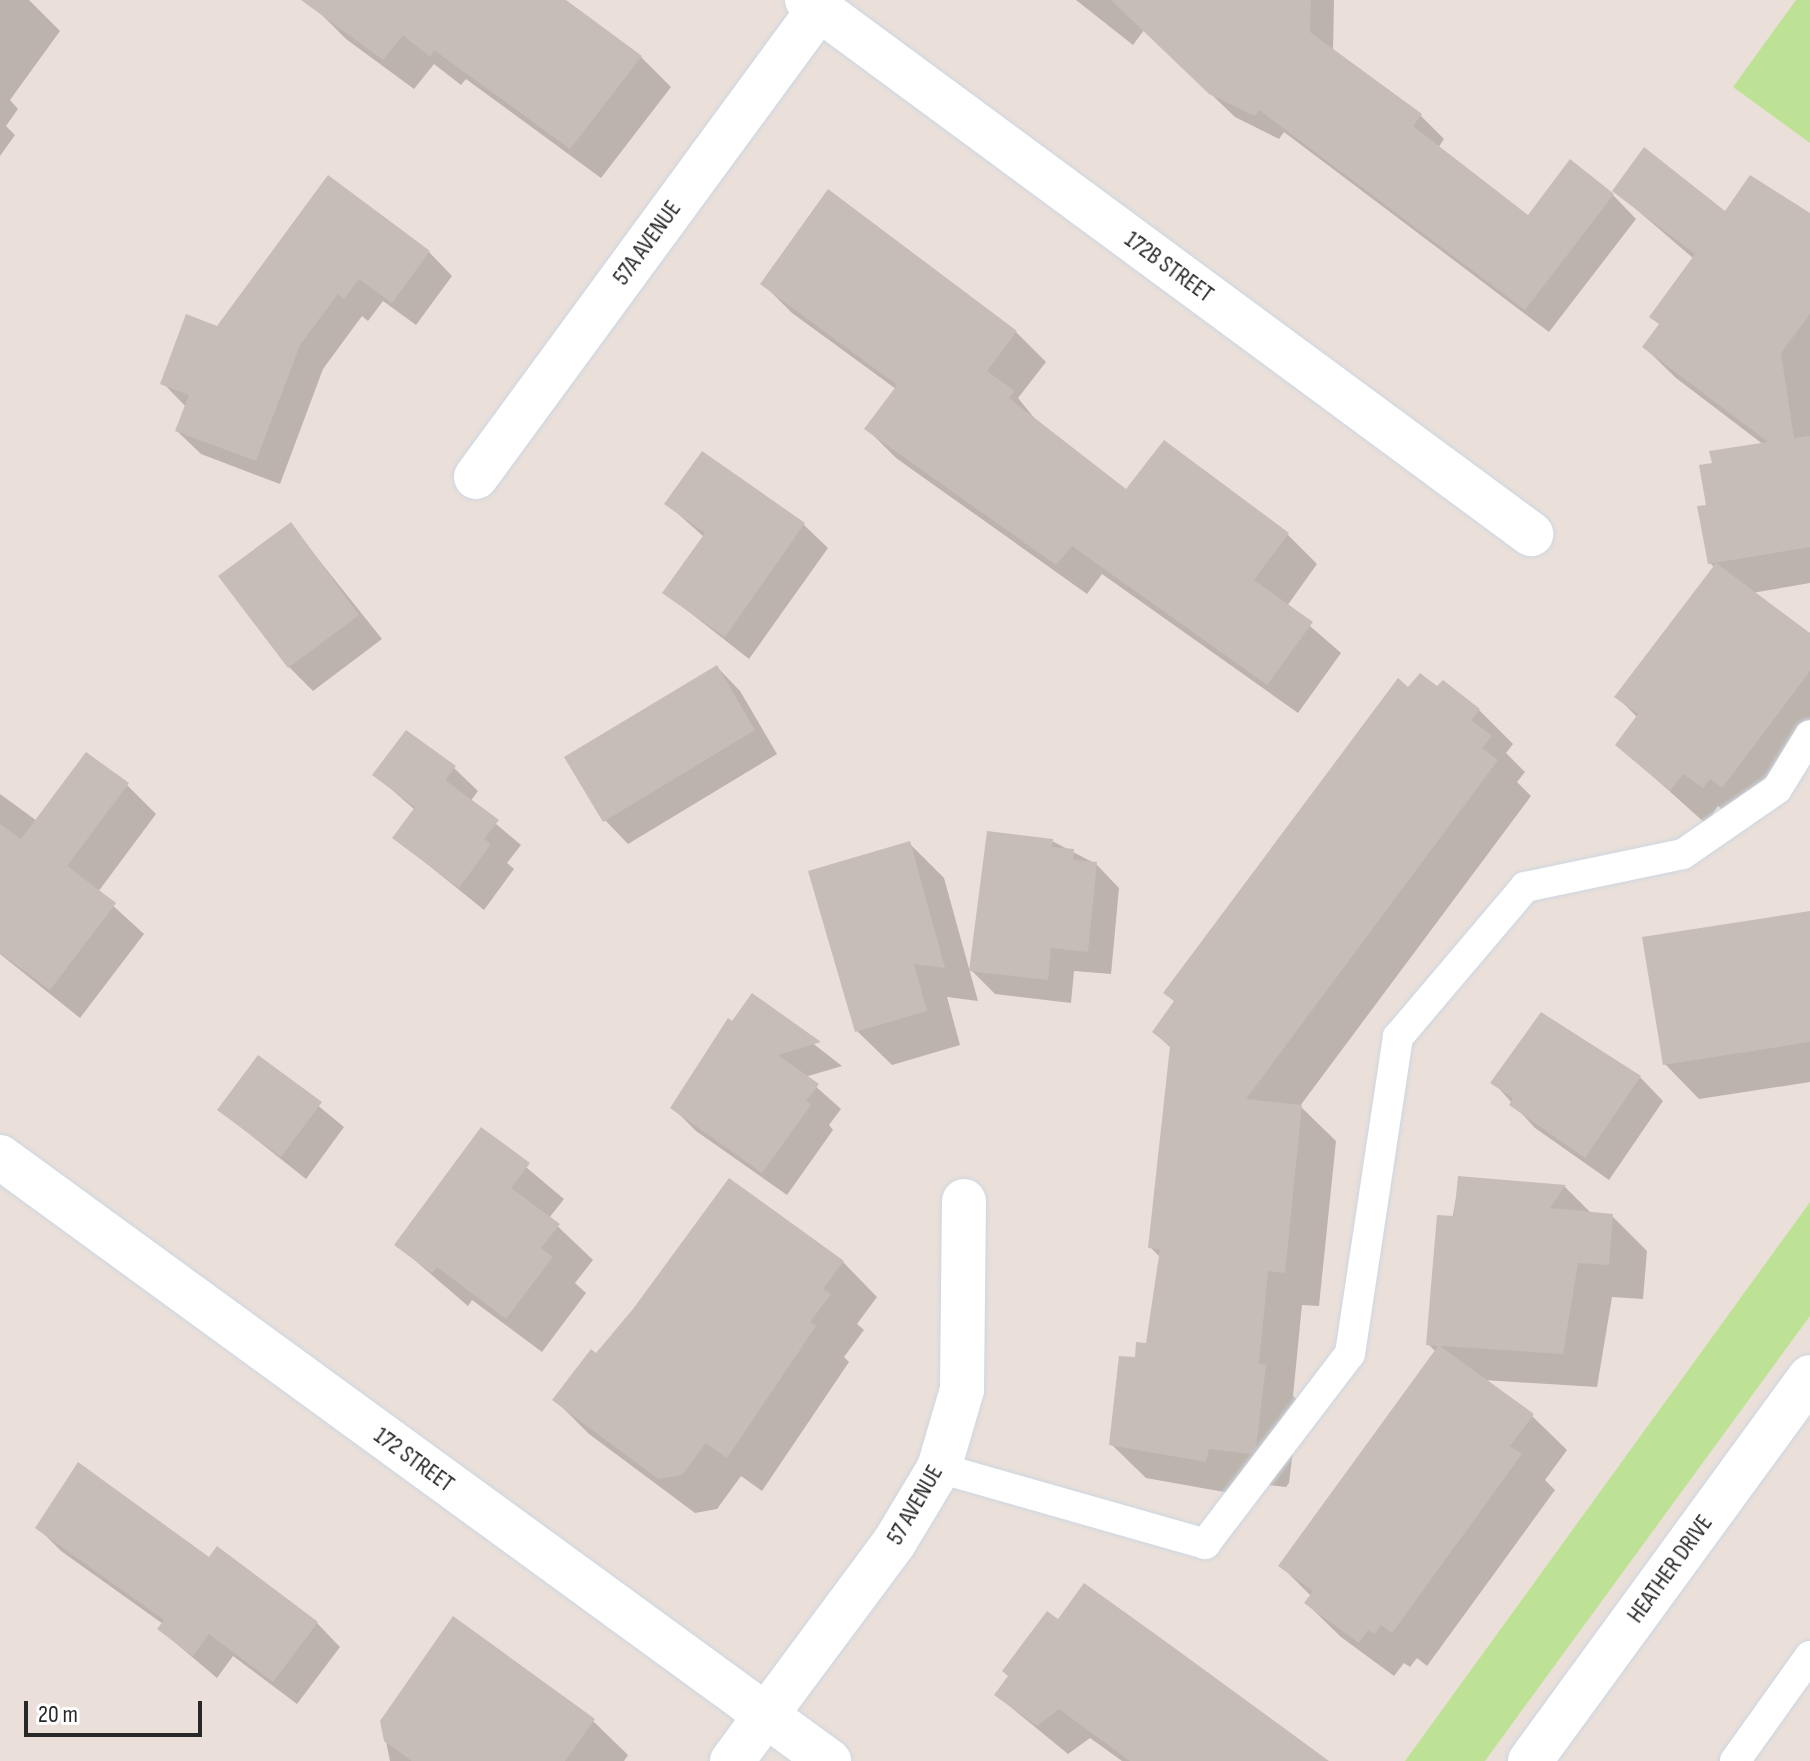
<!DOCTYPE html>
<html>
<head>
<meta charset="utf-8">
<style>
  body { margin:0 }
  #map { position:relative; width:1810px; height:1761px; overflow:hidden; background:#ebe0d9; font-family:"Sofia Sans Condensed",sans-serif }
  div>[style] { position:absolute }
  .green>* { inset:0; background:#bee295 }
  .shadow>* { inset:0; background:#0003 }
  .building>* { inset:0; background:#c6bdb9 }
  .roads { filter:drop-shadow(0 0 2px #ced6e1) drop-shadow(0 0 2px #ced6e1) }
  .service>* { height:30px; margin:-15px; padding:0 15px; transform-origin:15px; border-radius:15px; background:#fff }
  .minor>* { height:44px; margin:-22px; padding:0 22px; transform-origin:22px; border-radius:22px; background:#fff }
  .tertiary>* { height:44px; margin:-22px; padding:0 22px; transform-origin:22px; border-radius:22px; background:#fff }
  span { translate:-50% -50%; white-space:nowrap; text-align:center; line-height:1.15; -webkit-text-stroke:6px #fff; paint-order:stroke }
  .street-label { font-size:24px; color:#282828 }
  .scale { position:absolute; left:24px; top:1701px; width:178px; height:36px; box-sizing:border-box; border:4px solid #282828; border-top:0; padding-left:10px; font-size:24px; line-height:28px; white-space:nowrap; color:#282828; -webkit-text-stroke:6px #fff; paint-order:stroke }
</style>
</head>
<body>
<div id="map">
  <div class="green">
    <i style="clip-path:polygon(1796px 0,1810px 0,1810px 143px,1733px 87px)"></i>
    <i style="clip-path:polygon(1810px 1202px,1810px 1316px,1485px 1761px,1405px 1761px)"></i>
  </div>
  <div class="shadow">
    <i style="clip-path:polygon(0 0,29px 0,60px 31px,10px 100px,18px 109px,6px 126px,15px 135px,0 156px)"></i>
    <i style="clip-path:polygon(322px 0,562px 0,641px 57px,671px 87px,601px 178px,466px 79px,461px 85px,434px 64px,414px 89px,346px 39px,316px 9px)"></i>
    <i style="clip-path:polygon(1076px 0,1334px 0,1333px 51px,1421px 116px,1444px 139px,1438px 148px,1528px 218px,1613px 195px,1636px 219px,1549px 332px,1284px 132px,1279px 139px,1235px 117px,1144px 30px,1133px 45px)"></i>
    <i style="clip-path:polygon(1751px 177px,1810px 218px,1810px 583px,1752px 593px,1810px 638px,1810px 751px,1758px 821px,1745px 812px,1738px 821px,1718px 806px,1706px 824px,1618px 745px,1637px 717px,1617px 697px,1715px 568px,1710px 563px,1708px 506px,1714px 464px,1764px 445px,1676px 378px,1644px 347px,1660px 325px,1652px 317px,1694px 259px,1615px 191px,1725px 214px)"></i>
    <i style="clip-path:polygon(429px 252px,452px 276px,416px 325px,383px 301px,368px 321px,362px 316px,323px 369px,280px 484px,201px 454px,177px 431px,186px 407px,163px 383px,217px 328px)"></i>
    <i style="clip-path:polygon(762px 283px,1016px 332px,1046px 362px,1018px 398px,1040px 425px,1126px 491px,1287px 534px,1317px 564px,1287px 606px,1341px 653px,1298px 713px,1102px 574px,1087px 594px,896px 458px,867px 429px,896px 389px,792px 313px)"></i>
    <i style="clip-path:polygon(702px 453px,804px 525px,828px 548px,749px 659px,665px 593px,704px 537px,667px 504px)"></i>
    <i style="clip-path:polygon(291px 525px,382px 639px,313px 691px,289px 667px)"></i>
    <i style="clip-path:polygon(717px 667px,740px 691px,777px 754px,628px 844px,605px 820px)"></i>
    <i style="clip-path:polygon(1437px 689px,1479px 710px,1513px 744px,1506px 753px,1525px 772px,1517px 782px,1531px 796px,1300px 1106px,1336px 1141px,1319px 1306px,1302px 1305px,1293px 1396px,1299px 1402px,1289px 1483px,1286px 1487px,1243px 1482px,1241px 1495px,1146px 1478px,1111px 1444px,1136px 1360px,1148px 1345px,1161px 1258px,1150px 1247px,1172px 1049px,1154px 1032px,1175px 1002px,1166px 993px,1409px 690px)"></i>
    <i style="clip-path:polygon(454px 768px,478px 791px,470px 802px,521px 845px,507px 863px,514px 869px,484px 910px,395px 838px,415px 810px,375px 775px)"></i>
    <i style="clip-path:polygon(127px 785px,156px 814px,98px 892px,144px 934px,80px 1018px,0 954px,0 794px,37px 821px)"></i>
    <i style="clip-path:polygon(1052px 841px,1096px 864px,1119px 888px,1111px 974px,1074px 971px,1071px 1003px,995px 994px,971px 970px)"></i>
    <i style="clip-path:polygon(909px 843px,944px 878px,978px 1001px,947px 997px,960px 1045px,892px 1065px,857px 1031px)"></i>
    <i style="clip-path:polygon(1810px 913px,1810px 1082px,1699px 1099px,1665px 1064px)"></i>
    <i style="clip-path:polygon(752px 996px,842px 1066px,805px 1077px,841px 1109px,829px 1125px,833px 1130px,787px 1195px,696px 1131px,672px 1107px)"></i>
    <i style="clip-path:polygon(259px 1057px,344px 1127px,306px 1179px,219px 1110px)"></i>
    <i style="clip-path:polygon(1640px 1077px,1663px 1101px,1609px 1180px,1535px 1128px,1493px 1082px)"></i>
    <i style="clip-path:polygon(482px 1130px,564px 1199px,549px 1218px,593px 1260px,575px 1283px,586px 1293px,542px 1352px,472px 1300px,468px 1306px,397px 1245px)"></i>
    <i style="clip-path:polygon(1460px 1178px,1565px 1187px,1592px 1214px,1612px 1216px,1647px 1251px,1643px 1299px,1612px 1297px,1597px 1387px,1483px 1380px,1532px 1416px,1567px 1450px,1545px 1480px,1555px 1490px,1427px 1666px,1417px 1658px,1410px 1667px,1404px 1663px,1394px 1676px,1341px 1637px,1306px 1603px,1311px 1596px,1281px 1566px,1436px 1352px,1428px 1344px)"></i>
    <i style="clip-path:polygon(843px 1262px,877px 1297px,857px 1324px,864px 1330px,844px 1357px,849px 1362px,762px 1491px,741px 1476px,717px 1509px,695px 1513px,589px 1434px,555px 1400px,597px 1356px)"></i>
    <i style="clip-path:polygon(78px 1465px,209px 1560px,317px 1623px,340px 1647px,297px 1704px,233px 1656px,217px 1678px,159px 1629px,163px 1624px,61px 1551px,38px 1528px)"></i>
    <i style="clip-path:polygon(996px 1695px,1316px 1761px,1122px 1761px,1090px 1738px,1068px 1754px)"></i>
    <i style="clip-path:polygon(593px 1721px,628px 1755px,624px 1761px,390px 1761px,382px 1722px)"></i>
  </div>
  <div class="building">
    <i style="clip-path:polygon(301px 0,566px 0,642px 56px,570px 149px,434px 50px,430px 57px,403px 35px,383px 60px)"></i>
    <i style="clip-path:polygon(1111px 0,1311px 0,1310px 32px,1422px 114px,1413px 126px,1528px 215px,1570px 159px,1614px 194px,1525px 310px,1259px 110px,1255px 116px,1209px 94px)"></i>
    <i style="clip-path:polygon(1644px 147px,1725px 211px,1750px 175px,1810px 213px,1810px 314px,1781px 353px,1794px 438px,1810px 436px,1810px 547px,1708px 564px,1697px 506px,1706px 505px,1699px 465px,1712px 463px,1709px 451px,1768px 442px,1642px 347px,1659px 324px,1649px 317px,1695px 254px,1612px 191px)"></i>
    <i style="clip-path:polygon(328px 175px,430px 251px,392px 303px,359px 279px,344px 299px,338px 294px,300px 345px,256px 461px,175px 431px,189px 395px,160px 384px,186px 314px,217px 326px)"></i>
    <i style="clip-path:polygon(828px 189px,1017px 331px,987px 371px,1015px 391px,1009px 398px,1126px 489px,1164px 440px,1289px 533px,1254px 580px,1313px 622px,1267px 685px,1072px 546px,1056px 565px,864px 429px,897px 385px,760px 284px)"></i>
    <i style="clip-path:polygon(702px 451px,805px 523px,725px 637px,662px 593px,705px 533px,664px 504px)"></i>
    <i style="clip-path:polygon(291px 522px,359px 615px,288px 668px,218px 576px)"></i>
    <i style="clip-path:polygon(1716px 563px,1810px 633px,1810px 671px,1722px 788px,1710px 779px,1703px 788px,1683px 774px,1670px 791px,1615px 745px,1638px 714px,1614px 697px)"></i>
    <i style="clip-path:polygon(717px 665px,755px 730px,603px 822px,564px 757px)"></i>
    <i style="clip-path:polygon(1420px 673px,1437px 686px,1443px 680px,1480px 709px,1471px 720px,1492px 736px,1482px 748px,1498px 760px,1246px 1099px,1302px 1105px,1285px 1273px,1268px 1271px,1259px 1364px,1266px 1365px,1256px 1448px,1251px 1454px,1209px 1449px,1206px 1462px,1109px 1445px,1119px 1356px,1135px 1357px,1136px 1342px,1146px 1343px,1160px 1249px,1148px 1248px,1170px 1046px,1152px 1032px,1174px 1001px,1163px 993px,1398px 678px,1408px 687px)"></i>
    <i style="clip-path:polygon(406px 730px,456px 766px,445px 780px,499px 820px,484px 839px,491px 844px,459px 888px,392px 838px,415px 807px,372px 775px)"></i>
    <i style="clip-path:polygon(86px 752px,129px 783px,67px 866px,116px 903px,50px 990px,0 953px,0 824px,21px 839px)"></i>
    <i style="clip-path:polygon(987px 831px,1053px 839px,1052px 847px,1074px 849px,1073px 860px,1097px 862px,1088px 952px,1051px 948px,1048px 980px,969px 971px)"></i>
    <i style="clip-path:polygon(910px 841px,945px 968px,914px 964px,927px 1011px,855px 1032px,808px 871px)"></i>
    <i style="clip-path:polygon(1810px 911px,1810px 1042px,1663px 1065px,1642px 937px)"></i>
    <i style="clip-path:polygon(752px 993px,821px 1042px,778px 1055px,819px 1084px,806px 1101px,811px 1105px,762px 1173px,670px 1108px,728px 1018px,732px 1021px)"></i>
    <i style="clip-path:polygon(1541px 1012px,1641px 1076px,1585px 1158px,1509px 1105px,1513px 1098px,1490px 1083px)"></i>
    <i style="clip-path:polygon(258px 1055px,322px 1102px,281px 1157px,217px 1110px)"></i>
    <i style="clip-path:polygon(481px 1127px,530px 1163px,511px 1188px,560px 1224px,541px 1248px,553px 1257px,506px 1319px,437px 1267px,432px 1273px,394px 1245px)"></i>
    <i style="clip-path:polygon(1458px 1176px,1566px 1185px,1550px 1208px,1613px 1214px,1609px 1265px,1578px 1263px,1563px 1354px,1440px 1346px,1534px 1414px,1510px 1446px,1522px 1454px,1392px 1633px,1381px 1625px,1375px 1634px,1368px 1630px,1359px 1643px,1304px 1603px,1313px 1591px,1278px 1566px,1438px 1346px,1426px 1345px,1437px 1215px,1454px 1216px)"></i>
    <i style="clip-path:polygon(729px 1178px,844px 1261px,823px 1289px,831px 1294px,810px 1322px,816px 1326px,727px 1458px,706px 1443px,682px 1475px,658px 1479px,552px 1400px,591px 1349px,596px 1353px,633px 1309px)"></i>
    <i style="clip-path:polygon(78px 1462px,209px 1557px,217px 1546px,318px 1622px,273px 1682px,209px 1634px,193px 1656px,157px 1629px,164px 1620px,35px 1528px)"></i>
    <i style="clip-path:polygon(1084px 1583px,1158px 1636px,1329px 1761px,1130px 1761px,1059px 1709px,1037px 1726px,994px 1695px,1008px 1676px,1002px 1671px,1047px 1611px,1058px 1619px)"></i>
    <i style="clip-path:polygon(453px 1616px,595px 1719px,565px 1761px,412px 1761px,384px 1741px,380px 1721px)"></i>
  </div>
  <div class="roads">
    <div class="service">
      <i style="left:939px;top:1468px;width:277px;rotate:15.9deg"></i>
      <i style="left:1205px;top:1544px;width:239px;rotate:-52.7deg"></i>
      <i style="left:1350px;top:1354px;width:321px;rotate:-81.4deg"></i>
      <i style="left:1398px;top:1037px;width:197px;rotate:-49.7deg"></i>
      <i style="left:1525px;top:887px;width:161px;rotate:-11.8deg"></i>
      <i style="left:1683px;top:854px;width:114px;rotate:-34.7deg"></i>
      <i style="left:1777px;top:789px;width:63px;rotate:-58.6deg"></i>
      <i style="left:1735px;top:1761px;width:129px;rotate:-54.5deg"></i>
    </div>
    <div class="minor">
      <i style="left:807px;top:0;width:900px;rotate:36.41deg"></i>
      <i style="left:476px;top:477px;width:580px;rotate:-53.76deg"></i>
      <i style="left:732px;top:1761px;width:272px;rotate:-53.4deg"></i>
      <i style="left:894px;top:1543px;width:87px;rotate:-59deg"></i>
      <i style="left:939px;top:1468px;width:81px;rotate:-73.6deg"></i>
      <i style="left:962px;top:1390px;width:189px;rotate:-89.4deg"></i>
      <i style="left:1530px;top:1761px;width:475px;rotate:-53.9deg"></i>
    </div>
    <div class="tertiary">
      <i style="left:0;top:1157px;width:1026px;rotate:36.08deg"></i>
    </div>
  </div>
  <div class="street-label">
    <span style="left:647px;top:243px;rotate:-54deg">57A AVENUE</span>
    <span style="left:1169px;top:267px;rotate:36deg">172B STREET</span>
    <span style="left:414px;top:1460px;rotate:36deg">172 STREET</span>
    <span style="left:915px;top:1505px;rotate:-60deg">57 AVENUE</span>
    <span style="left:1670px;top:1569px;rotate:-54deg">HEATHER DRIVE</span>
  </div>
  <div class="scale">20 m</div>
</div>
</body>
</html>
